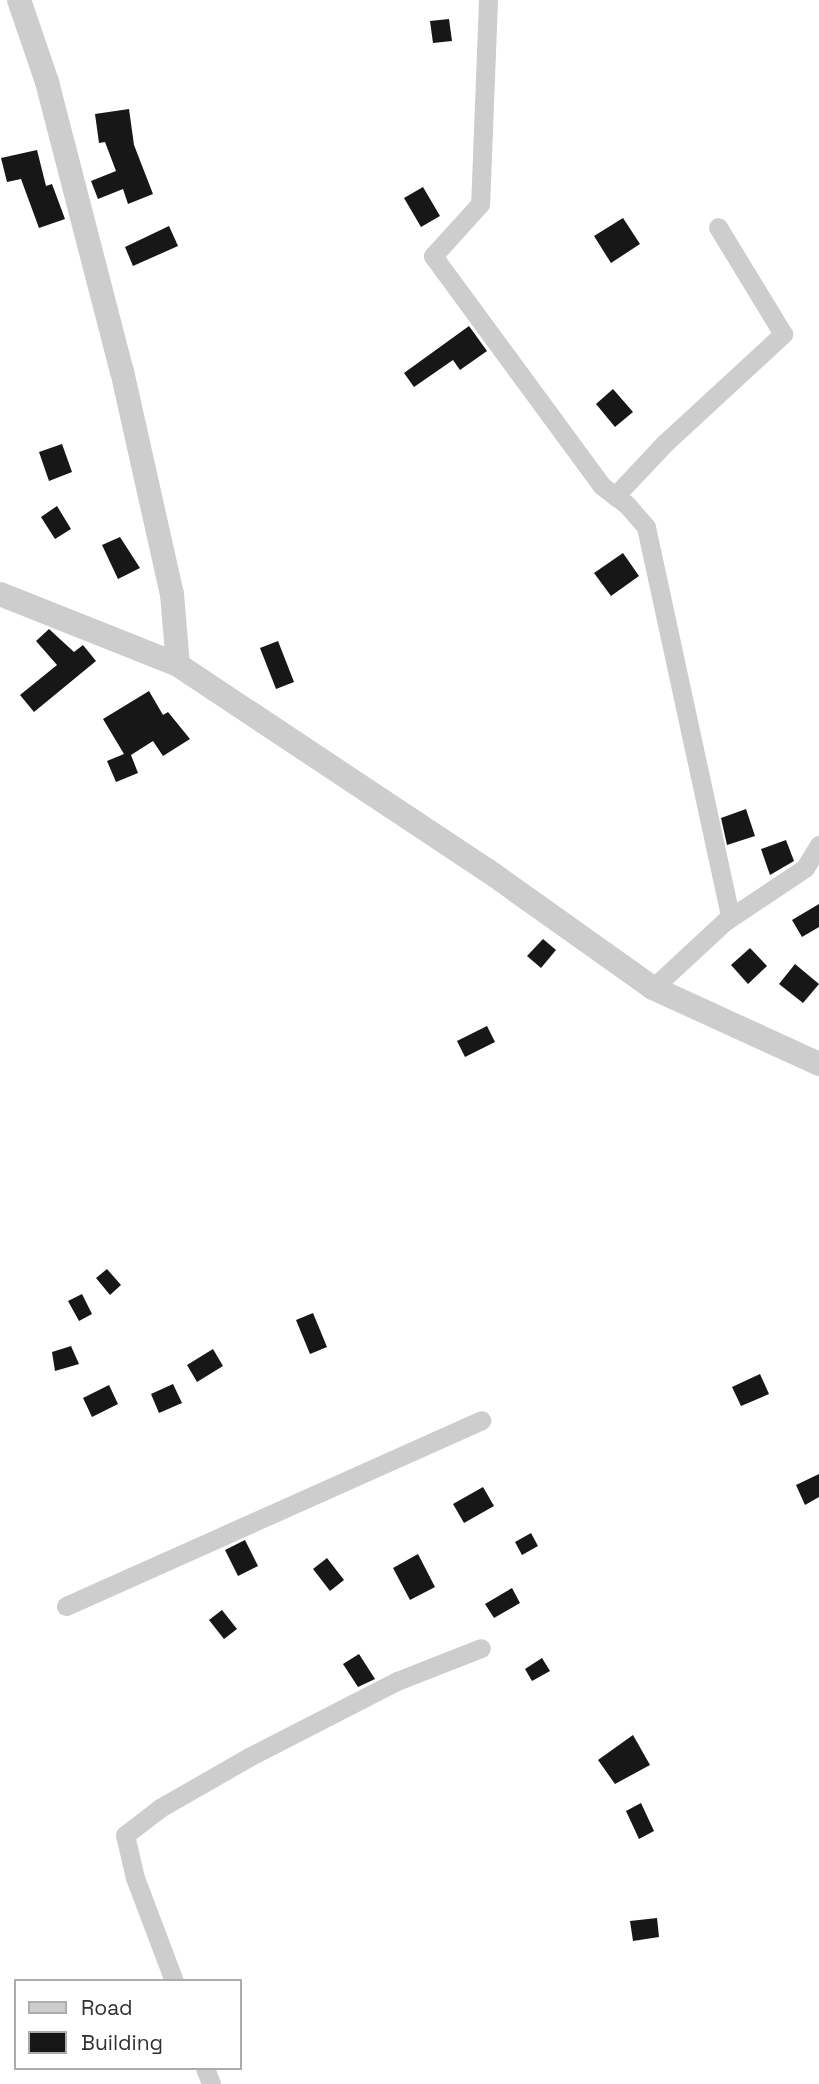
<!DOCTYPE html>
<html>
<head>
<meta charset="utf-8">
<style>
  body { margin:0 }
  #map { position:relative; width:819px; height:2084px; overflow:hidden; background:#fff; font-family:"Space Grotesk",sans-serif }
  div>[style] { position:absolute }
  .building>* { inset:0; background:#171717 }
  .minor>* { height:19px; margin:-9.5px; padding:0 9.5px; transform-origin:9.5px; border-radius:9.5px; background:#cdcdcd }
  .tertiary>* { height:24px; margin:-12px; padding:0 12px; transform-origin:12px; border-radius:12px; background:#cdcdcd }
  span { translate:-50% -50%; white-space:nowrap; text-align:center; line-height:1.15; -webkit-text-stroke:7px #fff; paint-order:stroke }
  .legend { position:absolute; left:14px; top:1979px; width:228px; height:91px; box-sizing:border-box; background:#fff; border:2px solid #acacac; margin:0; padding:9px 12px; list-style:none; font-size:21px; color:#303030 }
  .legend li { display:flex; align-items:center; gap:14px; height:35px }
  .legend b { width:35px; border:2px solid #acacac }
</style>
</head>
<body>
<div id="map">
  <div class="building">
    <i style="clip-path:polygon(449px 19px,452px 41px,433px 43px,430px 21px)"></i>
    <i style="clip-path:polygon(129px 109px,134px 145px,153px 194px,128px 204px,123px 189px,98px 199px,91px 181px,116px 171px,105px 142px,99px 143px,95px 114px)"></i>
    <i style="clip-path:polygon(37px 150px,46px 186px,52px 184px,65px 219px,39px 228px,21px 179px,7px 182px,1px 158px)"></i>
    <i style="clip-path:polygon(423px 187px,440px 216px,421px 227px,404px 198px)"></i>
    <i style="clip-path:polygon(623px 218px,640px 244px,611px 263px,594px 236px)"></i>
    <i style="clip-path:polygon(169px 226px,178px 246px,133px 266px,125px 247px)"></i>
    <i style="clip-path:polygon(469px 326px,487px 351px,460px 370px,453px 360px,414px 387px,404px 373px)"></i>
    <i style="clip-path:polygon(613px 389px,633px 412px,615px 427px,596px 404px)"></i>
    <i style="clip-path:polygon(62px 444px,72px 472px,49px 481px,39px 452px)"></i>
    <i style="clip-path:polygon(57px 506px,71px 529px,55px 539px,41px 517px)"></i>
    <i style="clip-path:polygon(120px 537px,140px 568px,118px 579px,102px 545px)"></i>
    <i style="clip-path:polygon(623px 553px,639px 576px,611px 596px,594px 573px)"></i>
    <i style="clip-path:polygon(49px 629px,74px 652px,83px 645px,96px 661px,34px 712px,20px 695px,57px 665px,36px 641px)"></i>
    <i style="clip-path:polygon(278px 641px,294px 682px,276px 689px,260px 648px)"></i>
    <i style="clip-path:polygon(149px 691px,163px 715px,168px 712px,190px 739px,163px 756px,153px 741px,131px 755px,138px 773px,116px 782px,107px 761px,124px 754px,103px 719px)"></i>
    <i style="clip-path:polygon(746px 809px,755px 836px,727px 845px,721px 818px)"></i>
    <i style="clip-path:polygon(786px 840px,794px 861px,770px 875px,761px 849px)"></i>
    <i style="clip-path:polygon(819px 904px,819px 927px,802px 937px,792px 920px)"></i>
    <i style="clip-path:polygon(543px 939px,556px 950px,541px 968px,527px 956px)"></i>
    <i style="clip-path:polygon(750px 948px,767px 966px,748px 984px,731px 965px)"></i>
    <i style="clip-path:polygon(795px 964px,819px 984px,803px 1003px,779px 984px)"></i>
    <i style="clip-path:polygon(487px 1026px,495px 1042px,465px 1057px,457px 1041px)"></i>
    <i style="clip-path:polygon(107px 1269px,121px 1285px,110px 1295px,96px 1278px)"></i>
    <i style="clip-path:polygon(82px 1294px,92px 1314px,79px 1321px,68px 1301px)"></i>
    <i style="clip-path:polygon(313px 1313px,327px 1347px,310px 1354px,296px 1320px)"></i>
    <i style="clip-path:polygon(71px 1346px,79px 1364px,55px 1371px,52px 1352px)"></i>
    <i style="clip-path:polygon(213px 1349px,223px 1366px,197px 1382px,187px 1365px)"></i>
    <i style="clip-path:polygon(760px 1374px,769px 1394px,741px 1406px,732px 1387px)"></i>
    <i style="clip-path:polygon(173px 1384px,182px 1403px,159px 1413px,151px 1394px)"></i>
    <i style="clip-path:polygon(109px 1385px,118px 1404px,92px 1417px,83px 1398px)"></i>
    <i style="clip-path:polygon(819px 1474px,819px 1497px,805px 1505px,796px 1485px)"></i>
    <i style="clip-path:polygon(483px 1487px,494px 1506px,464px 1523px,453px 1504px)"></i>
    <i style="clip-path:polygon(531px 1533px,538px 1546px,522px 1555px,515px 1542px)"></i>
    <i style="clip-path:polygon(245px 1540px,258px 1566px,238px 1576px,225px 1550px)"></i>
    <i style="clip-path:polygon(418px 1554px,435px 1587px,410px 1600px,393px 1568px)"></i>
    <i style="clip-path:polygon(327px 1558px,344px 1580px,330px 1591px,313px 1569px)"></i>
    <i style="clip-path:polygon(512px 1588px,520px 1603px,494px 1618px,485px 1604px)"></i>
    <i style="clip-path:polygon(222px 1610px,237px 1629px,224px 1639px,209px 1620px)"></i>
    <i style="clip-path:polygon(359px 1654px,375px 1679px,358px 1687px,343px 1664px)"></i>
    <i style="clip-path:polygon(542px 1658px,550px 1671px,532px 1681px,525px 1669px)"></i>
    <i style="clip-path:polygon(633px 1735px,650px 1765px,615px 1784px,598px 1760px)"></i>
    <i style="clip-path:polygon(641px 1803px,654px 1831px,639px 1839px,626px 1811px)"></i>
    <i style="clip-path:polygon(657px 1918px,659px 1937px,633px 1941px,630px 1921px)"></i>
  </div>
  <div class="minor">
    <i style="left:488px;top:0;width:204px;rotate:92.2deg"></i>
    <i style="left:480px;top:204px;width:70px;rotate:132.1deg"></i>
    <i style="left:433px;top:256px;width:285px;rotate:53.7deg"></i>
    <i style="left:602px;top:486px;width:31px;rotate:37deg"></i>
    <i style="left:627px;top:505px;width:29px;rotate:49deg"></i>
    <i style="left:646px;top:527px;width:399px;rotate:77.8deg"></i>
    <i style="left:615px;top:496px;width:73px;rotate:-46.7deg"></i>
    <i style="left:665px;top:443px;width:161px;rotate:-42.7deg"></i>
    <i style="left:783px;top:334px;width:125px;rotate:-121.3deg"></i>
    <i style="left:653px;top:988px;width:97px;rotate:-42.9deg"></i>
    <i style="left:724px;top:922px;width:97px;rotate:-33.7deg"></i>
    <i style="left:805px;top:868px;width:27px;rotate:-59deg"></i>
    <i style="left:66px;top:1606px;width:455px;rotate:-24.1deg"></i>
    <i style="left:174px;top:1981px;width:110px;rotate:-110.7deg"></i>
    <i style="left:135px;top:1878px;width:44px;rotate:-103.1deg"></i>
    <i style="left:125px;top:1835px;width:44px;rotate:-37.6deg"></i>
    <i style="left:160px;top:1808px;width:103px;rotate:-29.8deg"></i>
    <i style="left:249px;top:1757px;width:166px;rotate:-27.2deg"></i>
    <i style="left:397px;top:1681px;width:90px;rotate:-21.4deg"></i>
    <i style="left:205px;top:2068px;width:17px;rotate:69deg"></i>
  </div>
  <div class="tertiary">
    <i style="left:19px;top:0;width:87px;rotate:71.1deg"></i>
    <i style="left:47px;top:82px;width:299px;rotate:75.5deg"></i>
    <i style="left:122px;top:371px;width:229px;rotate:77.4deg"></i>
    <i style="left:172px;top:594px;width:71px;rotate:85.2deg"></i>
    <i style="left:178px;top:665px;width:371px;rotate:33.6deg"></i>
    <i style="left:487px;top:870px;width:204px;rotate:35.4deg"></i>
    <i style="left:653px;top:988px;width:183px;rotate:24.6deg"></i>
    <i style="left:0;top:594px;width:192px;rotate:21.7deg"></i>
  </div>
  <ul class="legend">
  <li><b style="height:9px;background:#cdcdcd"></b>Road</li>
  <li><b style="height:19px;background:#171717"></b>Building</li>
  </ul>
</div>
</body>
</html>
